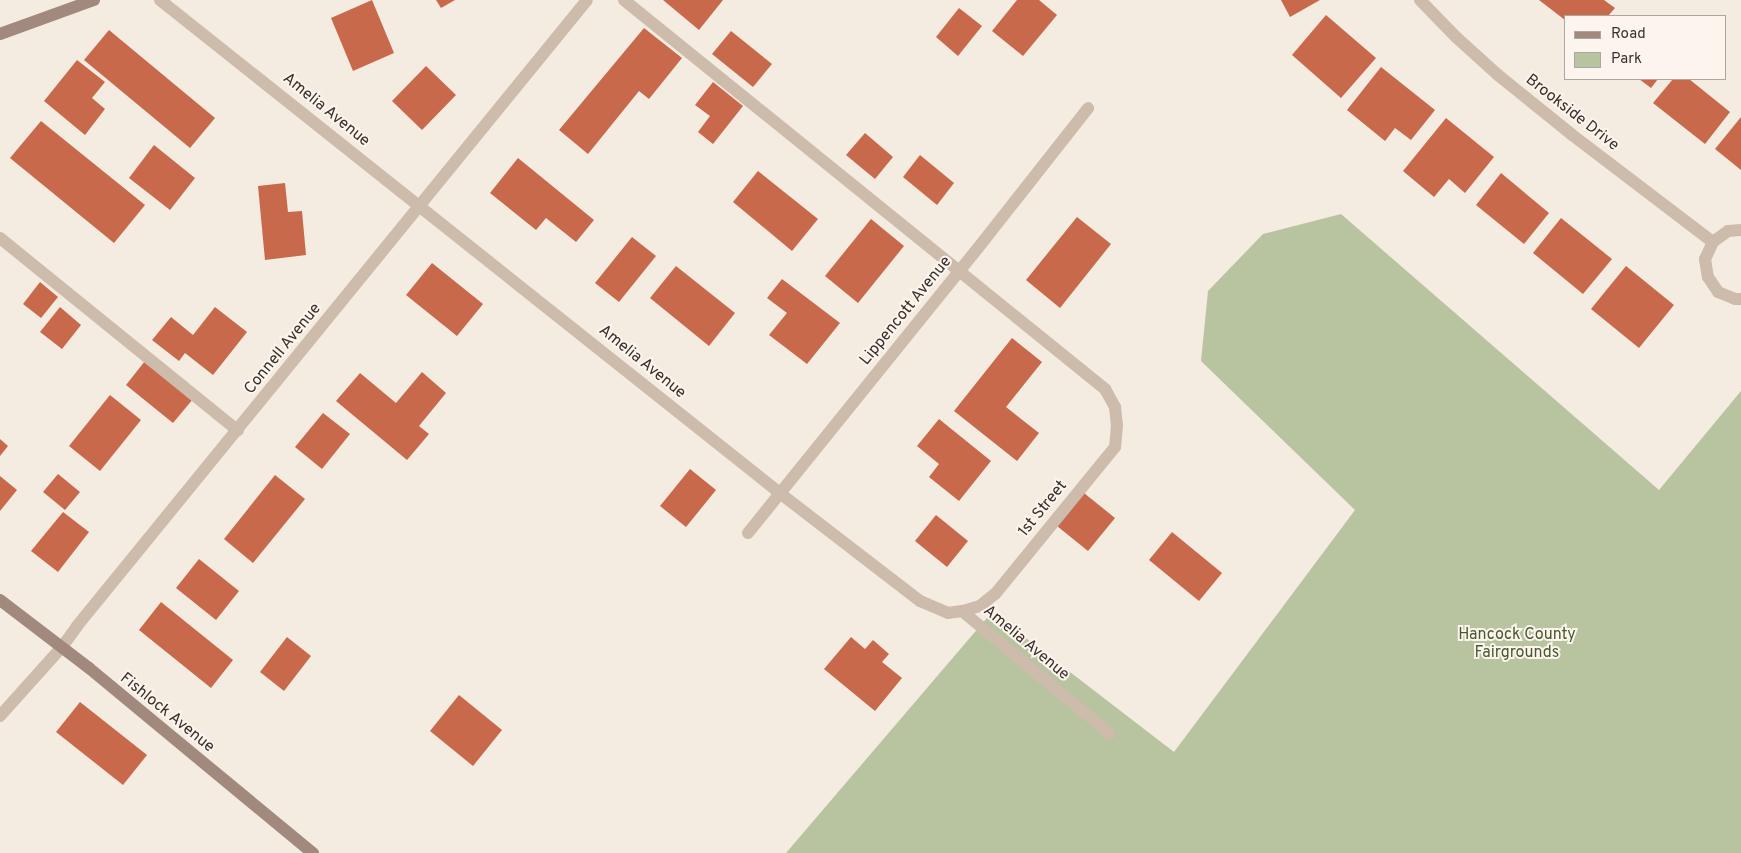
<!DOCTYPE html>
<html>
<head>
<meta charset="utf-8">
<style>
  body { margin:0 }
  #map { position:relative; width:1741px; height:853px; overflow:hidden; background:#f4ebe1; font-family:Overpass,sans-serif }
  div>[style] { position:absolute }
  .green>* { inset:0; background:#b8c4a0 }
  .building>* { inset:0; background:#c8694b }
  .lane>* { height:12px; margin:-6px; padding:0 6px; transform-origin:6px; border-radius:6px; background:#cdbbac }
  .street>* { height:12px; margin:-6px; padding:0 6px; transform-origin:6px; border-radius:6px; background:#cdbbac }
  .secondary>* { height:12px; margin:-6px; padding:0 6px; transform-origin:6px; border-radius:6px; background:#a18a7d }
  span { translate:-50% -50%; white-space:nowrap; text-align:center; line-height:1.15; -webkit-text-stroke:4px #fbf5ee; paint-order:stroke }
  .street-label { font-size:16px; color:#3b302b }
  .park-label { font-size:16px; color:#4a5a2e }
  .legend { position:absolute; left:1564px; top:15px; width:162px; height:65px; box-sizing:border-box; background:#fbf5ee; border:1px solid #aea6a0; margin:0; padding:6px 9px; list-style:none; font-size:15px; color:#3b302b }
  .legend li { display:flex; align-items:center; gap:10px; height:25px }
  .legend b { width:25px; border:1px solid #aea6a0 }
</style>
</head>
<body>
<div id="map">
  <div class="green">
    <i style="clip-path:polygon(1341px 214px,1659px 490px,1741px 391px,1741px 853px,786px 853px,992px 612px,1174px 752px,1355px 510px,1201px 361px,1208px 291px,1263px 234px)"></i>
  </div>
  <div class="building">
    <i style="clip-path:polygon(372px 0,394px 53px,353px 71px,331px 18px)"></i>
    <i style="clip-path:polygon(436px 0,455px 0,441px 8px)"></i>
    <i style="clip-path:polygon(663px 0,723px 0,699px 30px)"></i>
    <i style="clip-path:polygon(1017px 0,1039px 0,1057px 15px,1023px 56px,992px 31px)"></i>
    <i style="clip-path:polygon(1281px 0,1320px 0,1290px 17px)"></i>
    <i style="clip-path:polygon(1539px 0,1604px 0,1615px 8px,1608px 16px,1565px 16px,1565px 20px)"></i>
    <i style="clip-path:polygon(959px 8px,982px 26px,958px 56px,936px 37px)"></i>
    <i style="clip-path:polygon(1326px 15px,1376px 58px,1341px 98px,1292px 55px)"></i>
    <i style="clip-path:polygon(644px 28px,682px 58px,649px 99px,639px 91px,588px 154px,559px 130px)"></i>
    <i style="clip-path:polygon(109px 30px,215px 118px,190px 148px,84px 60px)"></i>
    <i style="clip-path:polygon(731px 31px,772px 64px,753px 87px,712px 54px)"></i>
    <i style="clip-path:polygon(77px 60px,105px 82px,92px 98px,105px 109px,85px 135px,44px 101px)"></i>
    <i style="clip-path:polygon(426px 66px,456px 95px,422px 130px,392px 101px)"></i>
    <i style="clip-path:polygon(1381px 67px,1435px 110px,1411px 140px,1395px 128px,1385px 141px,1347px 110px)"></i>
    <i style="clip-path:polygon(1639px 79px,1658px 79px,1651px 88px)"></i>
    <i style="clip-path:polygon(1673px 79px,1689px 79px,1730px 112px,1705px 144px,1653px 103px)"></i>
    <i style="clip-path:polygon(713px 82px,743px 106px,713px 144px,698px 132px,710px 116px,695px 105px)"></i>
    <i style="clip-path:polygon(1741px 117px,1741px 170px,1715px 149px)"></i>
    <i style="clip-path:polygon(1446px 118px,1494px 157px,1465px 193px,1449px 179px,1434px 197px,1403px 171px)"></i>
    <i style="clip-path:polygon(41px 121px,145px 205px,114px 243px,10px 158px)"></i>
    <i style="clip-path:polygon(865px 133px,893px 157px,875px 179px,846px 155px)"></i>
    <i style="clip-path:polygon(154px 145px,195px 178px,170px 210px,129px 178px)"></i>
    <i style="clip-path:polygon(920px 155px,954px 183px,937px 205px,903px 177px)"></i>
    <i style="clip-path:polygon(518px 158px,594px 220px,576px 242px,546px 218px,536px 230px,490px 193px)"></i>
    <i style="clip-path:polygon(758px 171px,818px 219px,792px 251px,733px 202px)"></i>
    <i style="clip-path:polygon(1501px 173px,1549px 213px,1524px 244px,1476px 205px)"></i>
    <i style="clip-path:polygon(285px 183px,288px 212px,302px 211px,306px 255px,265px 260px,258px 186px)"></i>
    <i style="clip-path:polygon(1077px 217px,1111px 244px,1060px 308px,1026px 280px)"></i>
    <i style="clip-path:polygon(1561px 218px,1612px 259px,1583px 294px,1533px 253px)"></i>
    <i style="clip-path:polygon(871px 219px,904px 246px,858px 303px,825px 276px)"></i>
    <i style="clip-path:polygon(632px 237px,656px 256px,619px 302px,595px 283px)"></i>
    <i style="clip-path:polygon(432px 263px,483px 304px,457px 336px,406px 295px)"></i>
    <i style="clip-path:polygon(676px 266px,735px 313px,709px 346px,650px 298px)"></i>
    <i style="clip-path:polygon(1626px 266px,1674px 305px,1639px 348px,1591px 309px)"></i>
    <i style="clip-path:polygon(782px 279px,840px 323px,807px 364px,769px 335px,787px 313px,767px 298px)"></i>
    <i style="clip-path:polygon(40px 282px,58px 297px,41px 318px,23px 304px)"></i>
    <i style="clip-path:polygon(60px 307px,81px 325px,62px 349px,40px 332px)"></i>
    <i style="clip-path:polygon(215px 307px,247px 332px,213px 375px,185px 353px,179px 361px,152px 340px,171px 317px,193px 335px)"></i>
    <i style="clip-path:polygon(1012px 338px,1042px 362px,1006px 407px,1039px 433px,1017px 461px,954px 411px)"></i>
    <i style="clip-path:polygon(145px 361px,193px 399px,173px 423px,126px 385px)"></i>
    <i style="clip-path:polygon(422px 372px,446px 393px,419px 426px,429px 434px,407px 460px,336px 401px,360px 373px,396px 403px)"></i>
    <i style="clip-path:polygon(110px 395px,141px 420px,100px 471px,69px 446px)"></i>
    <i style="clip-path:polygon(323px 413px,350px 434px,322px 469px,295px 447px)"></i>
    <i style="clip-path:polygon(939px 419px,991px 461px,959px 501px,929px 477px,939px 464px,917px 446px)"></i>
    <i style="clip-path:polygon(0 439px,8px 446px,0 456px)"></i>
    <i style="clip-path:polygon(690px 469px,716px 490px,686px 527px,660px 506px)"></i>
    <i style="clip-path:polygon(58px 474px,80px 492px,65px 510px,43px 492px)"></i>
    <i style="clip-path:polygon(275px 475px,305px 499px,253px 563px,224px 539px)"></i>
    <i style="clip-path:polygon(0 476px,17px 490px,0 511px)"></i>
    <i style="clip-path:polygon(1084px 493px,1115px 518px,1088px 551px,1057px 526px)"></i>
    <i style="clip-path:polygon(63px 512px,89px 532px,58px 572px,31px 551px)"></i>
    <i style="clip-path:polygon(936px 515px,968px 541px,947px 567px,915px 541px)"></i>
    <i style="clip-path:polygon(1172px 532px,1222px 573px,1199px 601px,1149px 560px)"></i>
    <i style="clip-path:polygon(199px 559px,239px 591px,216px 620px,176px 588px)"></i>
    <i style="clip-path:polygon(161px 602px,233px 660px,211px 688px,139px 630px)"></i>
    <i style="clip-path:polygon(287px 637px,311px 656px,284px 691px,260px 672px)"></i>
    <i style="clip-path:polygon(851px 637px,865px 649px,873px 640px,889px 654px,882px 662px,902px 678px,875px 711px,824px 669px)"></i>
    <i style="clip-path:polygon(459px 695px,502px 730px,473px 766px,430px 731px)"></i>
    <i style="clip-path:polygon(80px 702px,147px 755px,123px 785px,56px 732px)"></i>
  </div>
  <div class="lane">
    <i style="left:0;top:238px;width:306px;rotate:39deg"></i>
  </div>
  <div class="street">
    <i style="left:160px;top:0;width:794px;rotate:38.5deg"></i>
    <i style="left:781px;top:494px;width:175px;rotate:37.6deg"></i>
    <i style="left:920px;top:601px;width:30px;rotate:23deg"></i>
    <i style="left:948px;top:613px;width:14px;rotate:-8deg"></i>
    <i style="left:962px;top:611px;width:192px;rotate:39.7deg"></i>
    <i style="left:624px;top:0;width:619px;rotate:38.96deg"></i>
    <i style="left:1105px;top:389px;width:21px;rotate:61deg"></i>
    <i style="left:1115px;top:407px;width:18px;rotate:84deg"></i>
    <i style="left:1117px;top:425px;width:22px;rotate:95deg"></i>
    <i style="left:1115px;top:447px;width:188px;rotate:129.2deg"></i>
    <i style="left:996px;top:593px;width:21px;rotate:141deg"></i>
    <i style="left:980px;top:606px;width:19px;rotate:164deg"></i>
    <i style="left:1420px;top:0;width:52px;rotate:45.8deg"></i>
    <i style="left:1456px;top:37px;width:57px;rotate:42.1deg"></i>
    <i style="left:1498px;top:75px;width:94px;rotate:38.9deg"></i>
    <i style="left:1571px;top:134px;width:178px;rotate:37.3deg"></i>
    <i style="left:1741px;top:230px;width:13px;rotate:176deg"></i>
    <i style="left:1728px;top:231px;width:19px;rotate:144deg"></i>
    <i style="left:1713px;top:242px;width:19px;rotate:115deg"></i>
    <i style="left:1705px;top:259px;width:18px;rotate:81deg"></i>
    <i style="left:1708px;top:277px;width:18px;rotate:56deg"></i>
    <i style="left:1718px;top:292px;width:18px;rotate:22deg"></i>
    <i style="left:1735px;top:299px;width:6px"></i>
    <i style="left:748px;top:533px;width:366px;rotate:-51.1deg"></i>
    <i style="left:978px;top:248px;width:178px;rotate:-51.8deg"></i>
    <i style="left:0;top:716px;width:93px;rotate:-48.1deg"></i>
    <i style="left:62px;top:647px;width:26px;rotate:-54deg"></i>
    <i style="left:77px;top:626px;width:807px;rotate:-50.83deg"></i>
  </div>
  <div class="secondary">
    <i style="left:0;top:34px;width:100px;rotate:-19.9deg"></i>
    <i style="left:0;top:600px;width:112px;rotate:37.4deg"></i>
    <i style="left:89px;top:668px;width:291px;rotate:39.6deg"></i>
  </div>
  <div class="street-label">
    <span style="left:326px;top:110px;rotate:39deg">Amelia Avenue</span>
    <span style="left:1572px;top:113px;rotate:38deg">Brookside Drive</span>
    <span style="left:906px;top:311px;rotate:-51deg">Lippencott Avenue</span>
    <span style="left:283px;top:349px;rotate:-51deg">Connell Avenue</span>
    <span style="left:642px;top:362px;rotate:39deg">Amelia Avenue</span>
    <span style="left:1043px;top:509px;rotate:-51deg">1st Street</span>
    <span style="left:1026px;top:643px;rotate:40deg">Amelia Avenue</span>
    <span style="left:167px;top:713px;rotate:39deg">Fishlock Avenue</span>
  </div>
  <div class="park-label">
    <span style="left:1517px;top:644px">Hancock County<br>Fairgrounds</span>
  </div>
  <ul class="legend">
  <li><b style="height:6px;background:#a18a7d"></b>Road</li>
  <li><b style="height:14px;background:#b8c4a0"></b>Park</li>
  </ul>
</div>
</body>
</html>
